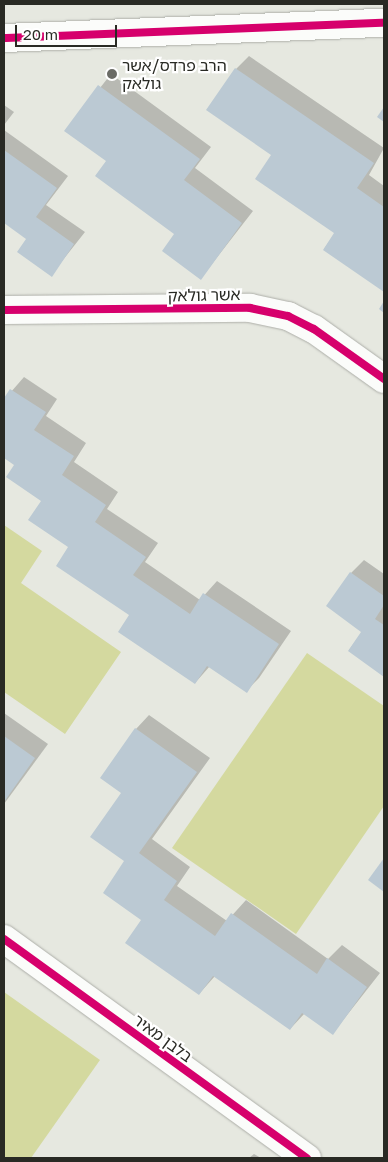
<!DOCTYPE html>
<html>
<head>
<meta charset="utf-8">
<style>
  body { margin:0 }
  #map { position:relative; width:388px; height:1162px; overflow:hidden; background:#e6e8e0; font-family:"Golos Text","Noto Sans Hebrew",sans-serif }
  div>[style] { position:absolute }
  .green>* { inset:0; background:#d4d99f }
  .shadow>* { inset:0; background:#0003 }
  .building>* { inset:0; background:#bbc9d3 }
  .roads { filter:drop-shadow(0 0 1px #adaea8) drop-shadow(0 0 1px #adaea8) }
  .minor>* { height:28px; margin:-14px; padding:0 14px; transform-origin:14px; border-radius:14px; background:#fbfcfa }
  .cycleway>* { height:8px; margin:-4px; padding:0 4px; transform-origin:4px; border-radius:4px; background:#d6006c }
  .dots>* { width:14px; height:14px; translate:-50% -50%; box-sizing:border-box; border:2px solid #fff; border-radius:50% }
  span { translate:-50% -50%; white-space:nowrap; text-align:center; line-height:1.15; -webkit-text-stroke:4.5px #fff; paint-order:stroke }
  .poi-label { font-size:16px; color:#292a24 }
  .left { translate:0 -50%; text-align:left }
  .street-label { font-size:16px; color:#292a24 }
  .frame { position:absolute; inset:0; border:5px solid #292a24; pointer-events:none }
  .scale { position:absolute; left:15px; top:25px; width:102px; height:22px; box-sizing:border-box; border:2px solid #292a24; border-top:0; padding-left:6px; font-size:15px; line-height:18px; white-space:nowrap; color:#292a24; -webkit-text-stroke:4px #fff; paint-order:stroke }
</style>
</head>
<body>
<div id="map">
  <div class="green">
    <i style="clip-path:polygon(4px 525px,42px 551px,21px 583px,121px 652px,65px 734px,4px 692px)"></i>
    <i style="clip-path:polygon(307px 653px,384px 706px,384px 806px,296px 934px,172px 848px)"></i>
    <i style="clip-path:polygon(4px 992px,100px 1060px,31px 1158px,4px 1158px)"></i>
  </div>
  <div class="shadow">
    <i style="clip-path:polygon(249px 56px,384px 148px,369px 175px,384px 186px,384px 290px,324px 249px,336px 232px,273px 155px,236px 69px)"></i>
    <i style="clip-path:polygon(111px 74px,211px 147px,195px 168px,253px 211px,201px 278px,176px 234px,108px 161px,66px 131px)"></i>
    <i style="clip-path:polygon(4px 105px,14px 112px,4px 125px)"></i>
    <i style="clip-path:polygon(4px 130px,68px 176px,46px 205px,85px 232px,51px 275px,28px 239px,4px 222px)"></i>
    <i style="clip-path:polygon(24px 377px,57px 399px,46px 416px,86px 443px,74px 462px,118px 492px,107px 509px,158px 543px,145px 562px,200px 600px,217px 581px,291px 631px,259px 678px,246px 691px,210px 666px,195px 683px,70px 546px,43px 501px,16px 464px,4px 456px,4px 400px)"></i>
    <i style="clip-path:polygon(364px 560px,384px 574px,384px 675px,349px 650px,363px 631px,351px 573px)"></i>
    <i style="clip-path:polygon(4px 713px,48px 744px,4px 804px)"></i>
    <i style="clip-path:polygon(149px 715px,210px 758px,152px 839px,190px 867px,177px 886px,227px 921px,246px 900px,328px 959px,342px 945px,380px 973px,333px 1033px,305px 1013px,290px 1029px,215px 976px,199px 994px,143px 920px,126px 861px,123px 793px,136px 729px)"></i>
    <i style="clip-path:polygon(254px 1154px,261px 1158px,249px 1158px)"></i>
  </div>
  <div class="building">
    <i style="clip-path:polygon(235px 68px,374px 163px,357px 188px,384px 207px,384px 292px,323px 250px,334px 233px,255px 179px,271px 155px,206px 110px)"></i>
    <i style="clip-path:polygon(98px 85px,200px 159px,184px 180px,242px 223px,201px 280px,162px 251px,174px 234px,95px 176px,106px 161px,64px 131px)"></i>
    <i style="clip-path:polygon(384px 107px,384px 122px,377px 117px)"></i>
    <i style="clip-path:polygon(4px 150px,57px 188px,36px 217px,74px 244px,52px 277px,17px 252px,26px 239px,4px 223px)"></i>
    <i style="clip-path:polygon(384px 301px,384px 313px,379px 309px)"></i>
    <i style="clip-path:polygon(10px 389px,46px 412px,34px 430px,74px 456px,62px 475px,106px 505px,95px 522px,146px 557px,133px 575px,190px 614px,203px 593px,279px 644px,247px 693px,207px 666px,195px 684px,118px 632px,129px 615px,56px 566px,68px 547px,28px 520px,41px 501px,6px 477px,14px 465px,4px 458px,4px 398px)"></i>
    <i style="clip-path:polygon(350px 572px,384px 596px,384px 605px,375px 619px,384px 625px,384px 677px,348px 651px,361px 632px,326px 606px)"></i>
    <i style="clip-path:polygon(135px 728px,197px 772px,139px 853px,177px 881px,164px 900px,215px 936px,231px 913px,317px 974px,327px 958px,367px 987px,333px 1035px,302px 1013px,290px 1030px,213px 976px,199px 995px,125px 943px,141px 920px,103px 893px,124px 861px,90px 837px,121px 793px,100px 778px)"></i>
    <i style="clip-path:polygon(4px 736px,35px 758px,4px 802px)"></i>
    <i style="clip-path:polygon(384px 858px,384px 892px,368px 880px)"></i>
  </div>
  <div class="roads">
    <div class="minor">
      <i style="left:4px;top:38px;width:380px;rotate:-2.3deg"></i>
      <i style="left:4px;top:310px;width:246px;rotate:-0.5deg"></i>
      <i style="left:250px;top:308px;width:39px;rotate:12deg"></i>
      <i style="left:288px;top:316px;width:29px;rotate:27deg"></i>
      <i style="left:314px;top:329px;width:86px;rotate:35.5deg"></i>
      <i style="left:4px;top:939px;width:374px;rotate:35.9deg"></i>
    </div>
  </div>
  <div class="cycleway">
    <i style="left:4px;top:38px;width:380px;rotate:-2.3deg"></i>
    <i style="left:4px;top:310px;width:246px;rotate:-0.5deg"></i>
    <i style="left:250px;top:308px;width:39px;rotate:12deg"></i>
    <i style="left:288px;top:316px;width:29px;rotate:27deg"></i>
    <i style="left:314px;top:329px;width:86px;rotate:35.5deg"></i>
    <i style="left:4px;top:939px;width:374px;rotate:35.9deg"></i>
  </div>
  <div class="dots">
    <i style="left:112px;top:74px;background:#6b6c66"></i>
  </div>
  <div class="poi-label">
    <span class="left" style="left:122px;top:74px">הרב פרדס/אשר<br>גולאק</span>
  </div>
  <div class="street-label">
    <span style="left:204px;top:295px;rotate:-1deg">אשר גולאק</span>
    <span style="left:163px;top:1038px;rotate:36deg">בלבן מאיר</span>
  </div>
  <div class="frame"></div>
  <div class="scale">20 m</div>
</div>
</body>
</html>
